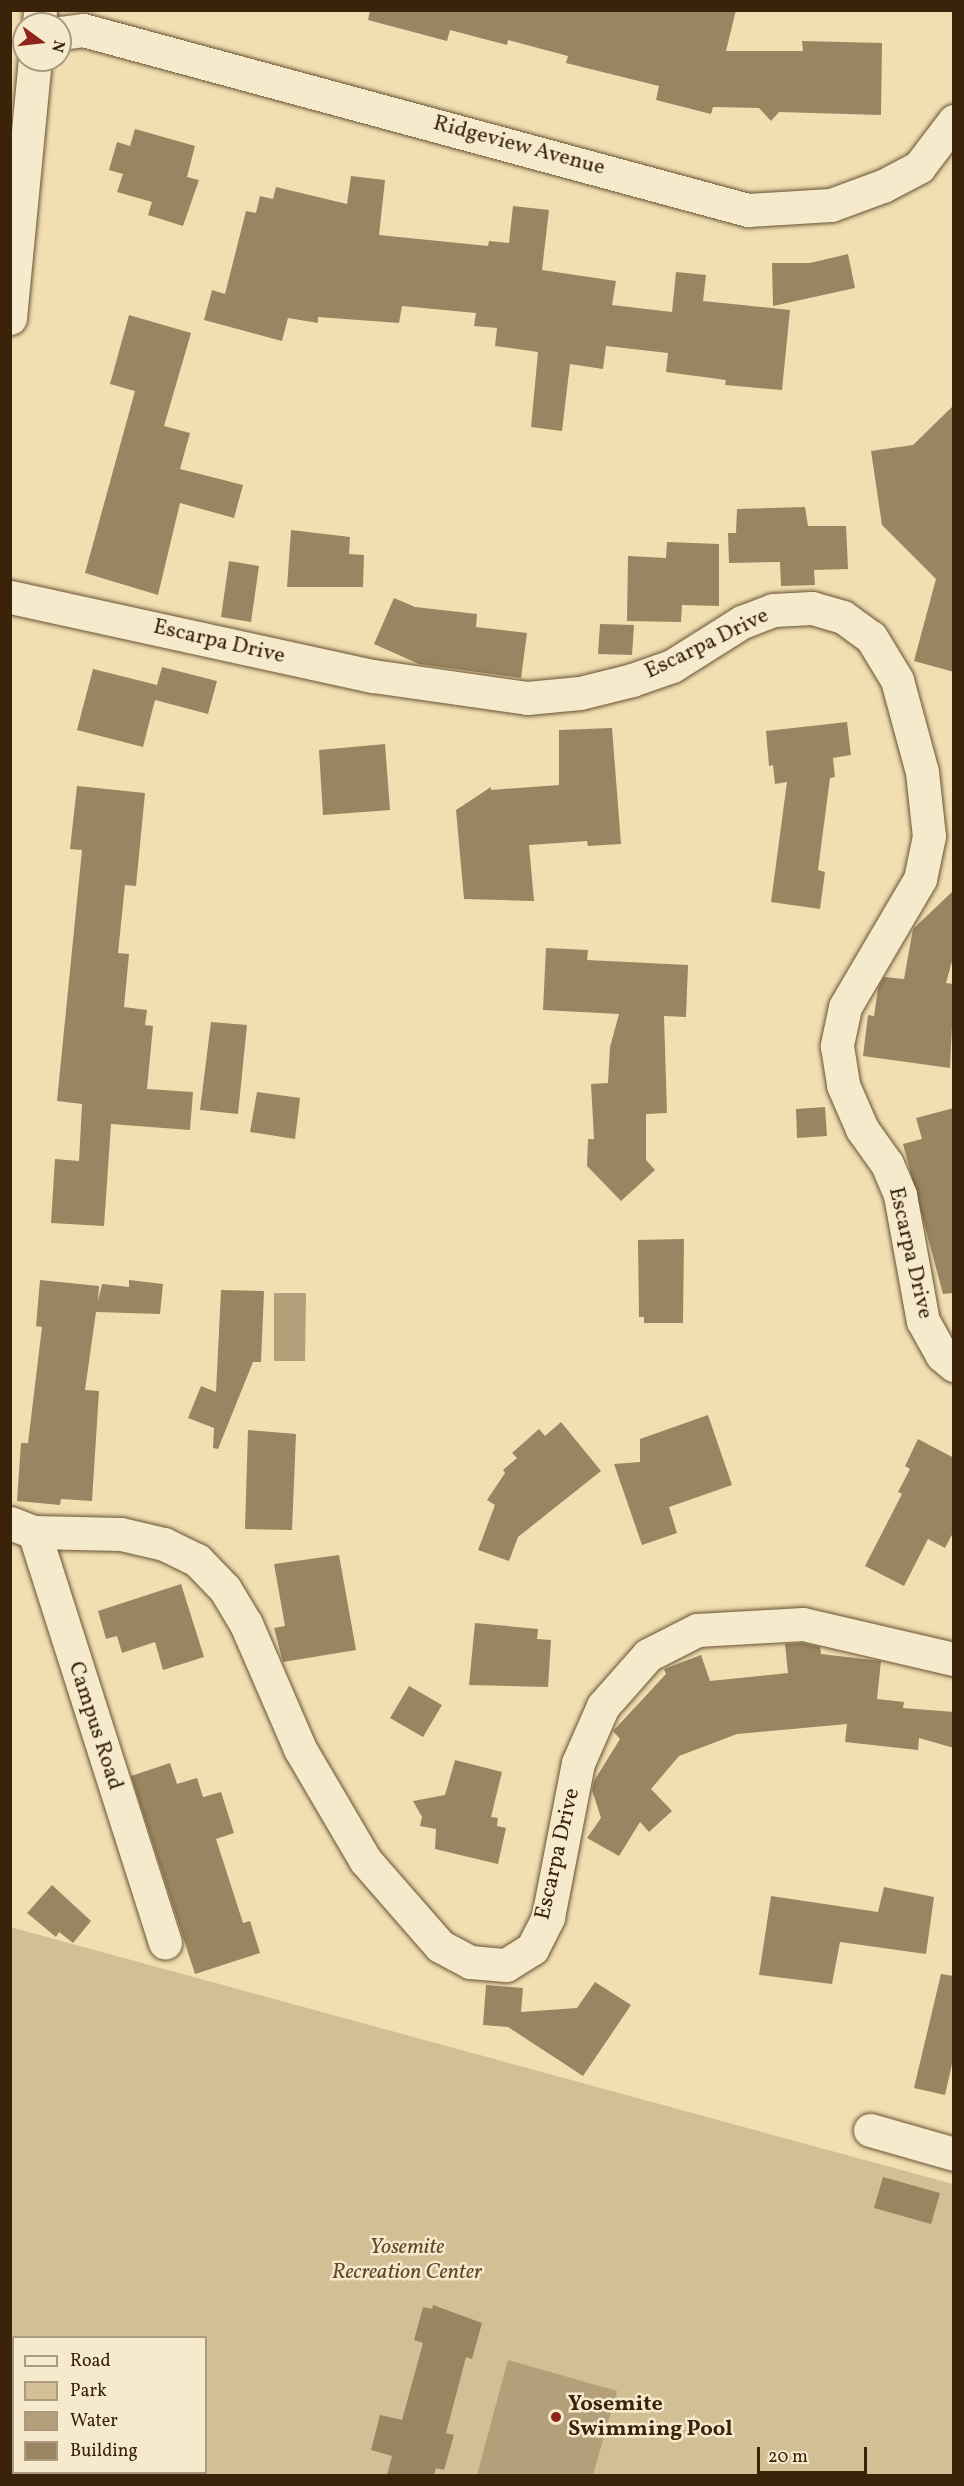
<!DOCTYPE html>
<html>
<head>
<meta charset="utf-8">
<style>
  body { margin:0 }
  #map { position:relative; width:964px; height:2486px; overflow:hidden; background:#f1dfb2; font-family:Vollkorn,serif }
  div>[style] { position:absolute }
  .green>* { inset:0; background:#d2bf95 }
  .water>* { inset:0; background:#b39f79 }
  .building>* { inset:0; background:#998561 }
  .roads { filter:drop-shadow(0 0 2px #685233) drop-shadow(0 0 2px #685233) }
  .minor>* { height:33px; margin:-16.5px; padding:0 16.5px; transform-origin:16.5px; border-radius:16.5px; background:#f6eacd }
  .dots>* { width:16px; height:16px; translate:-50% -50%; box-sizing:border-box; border:3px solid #f6eacd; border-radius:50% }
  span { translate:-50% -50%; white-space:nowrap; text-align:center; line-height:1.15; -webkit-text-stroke:5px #f6eacd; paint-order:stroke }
  .street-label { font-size:22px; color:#3a2309 }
  .park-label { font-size:22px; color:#604a2c; font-style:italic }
  .poi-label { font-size:22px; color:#3a2309; font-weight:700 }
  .left { translate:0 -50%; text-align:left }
  .frame { position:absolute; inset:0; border:12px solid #3a2309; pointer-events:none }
  .legend { position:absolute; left:12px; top:2336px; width:195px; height:138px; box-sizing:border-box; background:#f6eacd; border:2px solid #ab9a7f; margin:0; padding:8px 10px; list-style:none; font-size:18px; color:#3a2309 }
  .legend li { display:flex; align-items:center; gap:12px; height:30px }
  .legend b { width:30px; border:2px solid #ab9a7f }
  .north { position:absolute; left:12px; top:12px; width:60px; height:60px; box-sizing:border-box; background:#f6eacd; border:2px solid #ab9a7f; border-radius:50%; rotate:105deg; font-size:16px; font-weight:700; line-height:24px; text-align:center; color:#3a2309 }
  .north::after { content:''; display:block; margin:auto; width:21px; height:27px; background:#8f2418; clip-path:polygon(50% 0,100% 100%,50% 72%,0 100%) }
  .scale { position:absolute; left:757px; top:2447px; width:110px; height:27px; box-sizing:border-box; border:3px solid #3a2309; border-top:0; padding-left:8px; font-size:18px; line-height:21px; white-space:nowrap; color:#3a2309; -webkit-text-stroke:4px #f6eacd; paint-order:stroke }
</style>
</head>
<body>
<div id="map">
  <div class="green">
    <i style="clip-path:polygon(evenodd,10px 1927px,953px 2184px,953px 2475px,11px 2475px,10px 1927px,14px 2338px,206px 2338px,206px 2472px,14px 2472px,14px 2338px)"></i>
  </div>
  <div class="water">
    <i style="clip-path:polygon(274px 1293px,306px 1293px,305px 1361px,274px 1361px)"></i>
    <i style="clip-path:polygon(508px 2360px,617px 2391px,593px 2475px,477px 2475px)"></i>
  </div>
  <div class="building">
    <i style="clip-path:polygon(370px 10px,736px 10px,726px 51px,803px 51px,802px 41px,882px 43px,881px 115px,779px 112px,771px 121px,759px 108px,713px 107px,711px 114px,656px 100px,659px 86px,566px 63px,568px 56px,508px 40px,507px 45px,450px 30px,447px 41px,368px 20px)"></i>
    <i style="clip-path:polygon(135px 129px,195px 146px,187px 177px,199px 180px,183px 226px,148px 215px,152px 202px,117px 192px,123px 174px,109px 170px,117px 142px,130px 146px)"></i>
    <i style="clip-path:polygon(351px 176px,385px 180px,379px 235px,488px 246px,489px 241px,509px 243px,513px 206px,549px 210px,542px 270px,616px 281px,612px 305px,672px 312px,676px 272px,706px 275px,703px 301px,790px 310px,782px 390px,725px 385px,726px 380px,666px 372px,668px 353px,606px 346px,603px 369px,570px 364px,562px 431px,531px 427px,538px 352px,495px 346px,497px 328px,474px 326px,476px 313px,402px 306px,399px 323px,318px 317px,318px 323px,288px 318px,282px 341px,204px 320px,212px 290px,225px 294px,246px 211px,256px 213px,260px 196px,273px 199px,276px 187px,347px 204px)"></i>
    <i style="clip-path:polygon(848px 254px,855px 288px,773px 306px,772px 263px,810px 263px)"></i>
    <i style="clip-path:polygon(129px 315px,191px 333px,164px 426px,190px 433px,180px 469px,243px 485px,234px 518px,180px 503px,158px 595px,85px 573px,135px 391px,110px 384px)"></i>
    <i style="clip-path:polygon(954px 405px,954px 672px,914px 661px,936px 579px,882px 525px,871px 451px,913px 445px)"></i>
    <i style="clip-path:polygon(805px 507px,808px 526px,846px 526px,848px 569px,814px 570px,815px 585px,781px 586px,780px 562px,729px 563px,728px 533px,736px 533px,737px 509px)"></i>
    <i style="clip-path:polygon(291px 530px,350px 537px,349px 554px,364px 555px,363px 587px,287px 587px)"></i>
    <i style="clip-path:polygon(667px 542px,719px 544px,719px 606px,682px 605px,681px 622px,627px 621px,628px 556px,666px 558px)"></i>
    <i style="clip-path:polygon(229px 561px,259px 566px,251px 622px,221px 617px)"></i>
    <i style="clip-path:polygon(394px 598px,415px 607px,477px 614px,476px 627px,527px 633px,521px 678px,419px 664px,374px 644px)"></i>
    <i style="clip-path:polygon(600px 624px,634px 625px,632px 655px,598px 654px)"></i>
    <i style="clip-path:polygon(162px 667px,217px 681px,208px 714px,155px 700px,143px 747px,77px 730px,93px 669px,157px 685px)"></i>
    <i style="clip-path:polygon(847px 722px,851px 755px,833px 758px,835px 777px,830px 778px,818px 870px,825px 872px,820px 909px,771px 902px,787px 782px,775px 784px,773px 765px,769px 766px,766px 731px)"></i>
    <i style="clip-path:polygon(612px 728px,621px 844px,588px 846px,587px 841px,529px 845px,534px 901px,464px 899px,456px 810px,491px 787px,491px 790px,559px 785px,559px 730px)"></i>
    <i style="clip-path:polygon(385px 744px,390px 810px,323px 815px,319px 750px)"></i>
    <i style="clip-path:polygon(77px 786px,145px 793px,136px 886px,125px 885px,118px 953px,129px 954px,124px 1007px,147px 1010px,145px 1025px,153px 1026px,147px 1089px,193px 1092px,190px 1130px,111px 1124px,104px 1226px,51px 1223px,55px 1159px,79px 1161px,82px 1104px,57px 1101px,82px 850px,70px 849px)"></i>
    <i style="clip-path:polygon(954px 890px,954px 954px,946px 983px,954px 984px,950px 1068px,863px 1056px,868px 1015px,874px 1016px,878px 988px,884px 977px,904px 979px,913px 929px)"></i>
    <i style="clip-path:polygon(546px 948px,588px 950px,587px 960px,688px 965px,686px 1017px,664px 1016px,667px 1113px,646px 1114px,646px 1160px,655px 1170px,621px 1201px,587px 1166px,588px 1139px,594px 1139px,591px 1084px,608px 1083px,610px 1047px,619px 1014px,543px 1010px)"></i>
    <i style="clip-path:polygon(211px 1022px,247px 1025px,238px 1114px,200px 1110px)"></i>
    <i style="clip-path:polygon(257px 1092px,300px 1098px,295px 1139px,250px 1132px)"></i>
    <i style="clip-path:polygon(825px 1107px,827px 1136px,797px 1138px,796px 1109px)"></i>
    <i style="clip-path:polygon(954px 1108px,954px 1293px,943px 1294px,903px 1144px,922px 1139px,916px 1118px)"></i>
    <i style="clip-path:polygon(684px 1239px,683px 1323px,644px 1323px,644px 1317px,639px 1317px,638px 1240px)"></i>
    <i style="clip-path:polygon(40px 1280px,99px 1286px,98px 1301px,102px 1284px,129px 1287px,129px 1280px,163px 1284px,160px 1314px,96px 1312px,85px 1390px,99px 1391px,92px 1501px,61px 1499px,60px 1505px,17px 1501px,21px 1443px,28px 1443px,42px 1327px,36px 1326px)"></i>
    <i style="clip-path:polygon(221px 1290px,264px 1291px,261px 1362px,253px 1362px,218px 1449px,213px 1448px,214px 1428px,188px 1418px,201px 1386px,216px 1392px)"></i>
    <i style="clip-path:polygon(708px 1415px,732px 1485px,669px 1507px,677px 1533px,642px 1545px,614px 1464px,640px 1462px,640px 1439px)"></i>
    <i style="clip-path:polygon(561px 1422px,601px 1471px,518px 1537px,509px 1561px,478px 1550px,495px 1505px,487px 1500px,505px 1473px,503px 1470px,517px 1458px,512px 1453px,539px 1429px,545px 1436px)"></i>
    <i style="clip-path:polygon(248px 1430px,296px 1434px,292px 1530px,245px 1529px)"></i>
    <i style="clip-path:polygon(918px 1439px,954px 1458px,954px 1531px,945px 1548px,928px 1539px,904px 1586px,865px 1566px,902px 1494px,898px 1492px,910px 1469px,905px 1466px)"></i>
    <i style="clip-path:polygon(339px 1555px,356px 1650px,283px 1662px,274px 1628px,285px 1626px,274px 1564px)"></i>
    <i style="clip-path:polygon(181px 1584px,204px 1657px,163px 1670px,155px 1642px,122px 1653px,117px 1636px,106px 1639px,98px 1611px)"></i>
    <i style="clip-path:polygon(475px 1623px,538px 1629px,537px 1639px,551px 1640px,548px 1687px,469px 1685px)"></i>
    <i style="clip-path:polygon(802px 1643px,820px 1647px,821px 1654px,881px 1661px,877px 1699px,904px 1702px,903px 1708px,954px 1712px,954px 1748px,919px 1738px,918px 1750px,845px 1742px,847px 1724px,737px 1734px,679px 1756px,651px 1789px,672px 1811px,649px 1832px,640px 1822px,619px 1856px,587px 1838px,601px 1818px,592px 1790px,594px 1781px,620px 1739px,613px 1731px,666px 1674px,664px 1669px,701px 1655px,710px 1681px,788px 1673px,785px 1644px)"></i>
    <i style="clip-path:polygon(409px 1686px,442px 1705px,423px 1737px,390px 1718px)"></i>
    <i style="clip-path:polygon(455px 1760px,502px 1772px,491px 1817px,498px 1818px,497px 1826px,506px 1828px,498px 1864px,435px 1849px,436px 1829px,420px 1826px,422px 1817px,413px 1801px,445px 1795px)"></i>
    <i style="clip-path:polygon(170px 1763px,177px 1784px,197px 1778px,203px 1797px,221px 1792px,234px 1833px,216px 1839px,243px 1923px,250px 1921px,260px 1953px,195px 1974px,131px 1776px)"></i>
    <i style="clip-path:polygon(52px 1885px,91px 1921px,73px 1943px,59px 1932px,56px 1937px,27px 1913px)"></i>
    <i style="clip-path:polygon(884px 1887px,934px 1897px,926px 1954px,840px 1942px,832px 1984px,759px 1975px,771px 1896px,878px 1912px)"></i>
    <i style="clip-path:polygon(941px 1974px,954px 1976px,954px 2055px,945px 2095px,914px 2088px)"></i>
    <i style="clip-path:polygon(595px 1982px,631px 2005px,583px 2076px,508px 2027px,483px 2025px,486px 1985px,523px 1988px,521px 2012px,577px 2008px)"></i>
    <i style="clip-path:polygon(883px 2177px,940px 2193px,931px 2224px,874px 2208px)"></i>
    <i style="clip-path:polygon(433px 2305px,482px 2323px,472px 2359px,466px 2357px,446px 2433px,454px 2435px,444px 2470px,436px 2468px,434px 2475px,387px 2475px,392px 2456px,371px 2450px,380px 2415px,402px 2420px,423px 2343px,414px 2340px,423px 2307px,432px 2309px)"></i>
  </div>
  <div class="roads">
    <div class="minor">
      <i style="left:39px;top:24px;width:14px;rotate:-86deg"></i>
      <i style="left:60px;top:33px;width:23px;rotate:-7deg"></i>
      <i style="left:83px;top:30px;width:689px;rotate:15.15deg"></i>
      <i style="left:748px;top:210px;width:83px;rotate:-3.4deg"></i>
      <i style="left:831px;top:205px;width:55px;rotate:-20.1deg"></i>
      <i style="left:883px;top:186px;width:41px;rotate:-27.8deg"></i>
      <i style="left:919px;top:167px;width:58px;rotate:-52.7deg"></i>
      <i style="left:10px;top:318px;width:259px;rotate:-84.5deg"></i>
      <i style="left:10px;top:597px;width:371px;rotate:12.3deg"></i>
      <i style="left:373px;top:676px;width:156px;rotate:8.1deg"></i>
      <i style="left:527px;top:698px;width:53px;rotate:-5.4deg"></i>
      <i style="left:580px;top:693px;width:54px;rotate:-14deg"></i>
      <i style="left:632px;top:680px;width:42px;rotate:-19.3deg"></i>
      <i style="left:672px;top:666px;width:83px;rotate:-32.2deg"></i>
      <i style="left:742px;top:622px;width:33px;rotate:-21deg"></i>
      <i style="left:773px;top:610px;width:39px;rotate:-3deg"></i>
      <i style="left:812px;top:608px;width:32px;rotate:16deg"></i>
      <i style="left:843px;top:617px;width:34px;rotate:36deg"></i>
      <i style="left:871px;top:637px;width:50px;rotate:58.8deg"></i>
      <i style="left:897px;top:680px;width:95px;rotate:74.8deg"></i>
      <i style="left:922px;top:772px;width:64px;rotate:83.8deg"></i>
      <i style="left:929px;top:836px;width:44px;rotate:101.8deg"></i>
      <i style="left:920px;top:879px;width:148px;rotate:120.4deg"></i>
      <i style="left:845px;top:1007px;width:40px;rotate:102deg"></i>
      <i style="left:837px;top:1046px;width:39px;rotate:81deg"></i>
      <i style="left:843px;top:1085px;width:48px;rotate:66.6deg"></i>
      <i style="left:862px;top:1129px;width:43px;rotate:54.5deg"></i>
      <i style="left:887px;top:1164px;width:34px;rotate:67deg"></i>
      <i style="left:900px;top:1195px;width:128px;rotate:79.7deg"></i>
      <i style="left:923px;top:1321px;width:39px;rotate:61deg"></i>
      <i style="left:942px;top:1355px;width:16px;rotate:40deg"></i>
      <i style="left:10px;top:1523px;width:26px;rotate:21deg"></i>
      <i style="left:34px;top:1532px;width:87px;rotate:1.3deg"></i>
      <i style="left:121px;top:1534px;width:44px;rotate:13.1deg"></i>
      <i style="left:164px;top:1544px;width:37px;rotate:26deg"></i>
      <i style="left:197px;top:1560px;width:40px;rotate:46deg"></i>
      <i style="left:225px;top:1589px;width:41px;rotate:59deg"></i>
      <i style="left:246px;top:1624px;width:136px;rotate:66.6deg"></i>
      <i style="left:300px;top:1749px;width:129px;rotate:59.6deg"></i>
      <i style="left:365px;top:1860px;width:114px;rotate:48.9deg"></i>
      <i style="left:440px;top:1946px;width:34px;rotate:28deg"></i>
      <i style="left:470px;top:1962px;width:36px;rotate:5deg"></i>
      <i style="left:506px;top:1965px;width:31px;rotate:-32deg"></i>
      <i style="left:532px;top:1949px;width:36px;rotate:-63deg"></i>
      <i style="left:548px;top:1917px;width:157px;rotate:-79deg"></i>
      <i style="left:578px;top:1763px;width:62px;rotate:-66.3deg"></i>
      <i style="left:603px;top:1706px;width:68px;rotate:-48.6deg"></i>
      <i style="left:648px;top:1655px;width:55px;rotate:-27deg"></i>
      <i style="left:697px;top:1630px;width:106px;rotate:-3.2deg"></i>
      <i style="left:803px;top:1624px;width:155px;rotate:13.1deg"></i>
      <i style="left:34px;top:1532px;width:431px;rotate:72.3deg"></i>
      <i style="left:870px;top:2130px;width:87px;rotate:15.9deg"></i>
    </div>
  </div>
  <div class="dots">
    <i style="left:556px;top:2417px;background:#8f2418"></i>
  </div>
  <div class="street-label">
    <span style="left:519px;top:146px;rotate:15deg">Ridgeview Avenue</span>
    <span style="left:219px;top:642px;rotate:13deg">Escarpa Drive</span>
    <span style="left:707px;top:644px;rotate:-26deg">Escarpa Drive</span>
    <span style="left:910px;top:1253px;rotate:77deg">Escarpa Drive</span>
    <span style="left:95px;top:1726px;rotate:72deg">Campus Road</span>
    <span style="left:558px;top:1854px;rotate:-77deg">Escarpa Drive</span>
  </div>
  <div class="park-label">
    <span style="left:407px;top:2260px">Yosemite<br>Recreation Center</span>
  </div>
  <div class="poi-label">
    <span class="left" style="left:568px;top:2417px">Yosemite<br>Swimming Pool</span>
  </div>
  <div class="frame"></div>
  <ul class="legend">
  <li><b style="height:8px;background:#f6eacd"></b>Road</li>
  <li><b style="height:16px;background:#d2bf95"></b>Park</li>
  <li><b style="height:16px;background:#b39f79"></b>Water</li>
  <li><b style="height:16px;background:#998561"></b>Building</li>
  </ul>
  <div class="north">N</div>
  <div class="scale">20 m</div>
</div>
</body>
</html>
